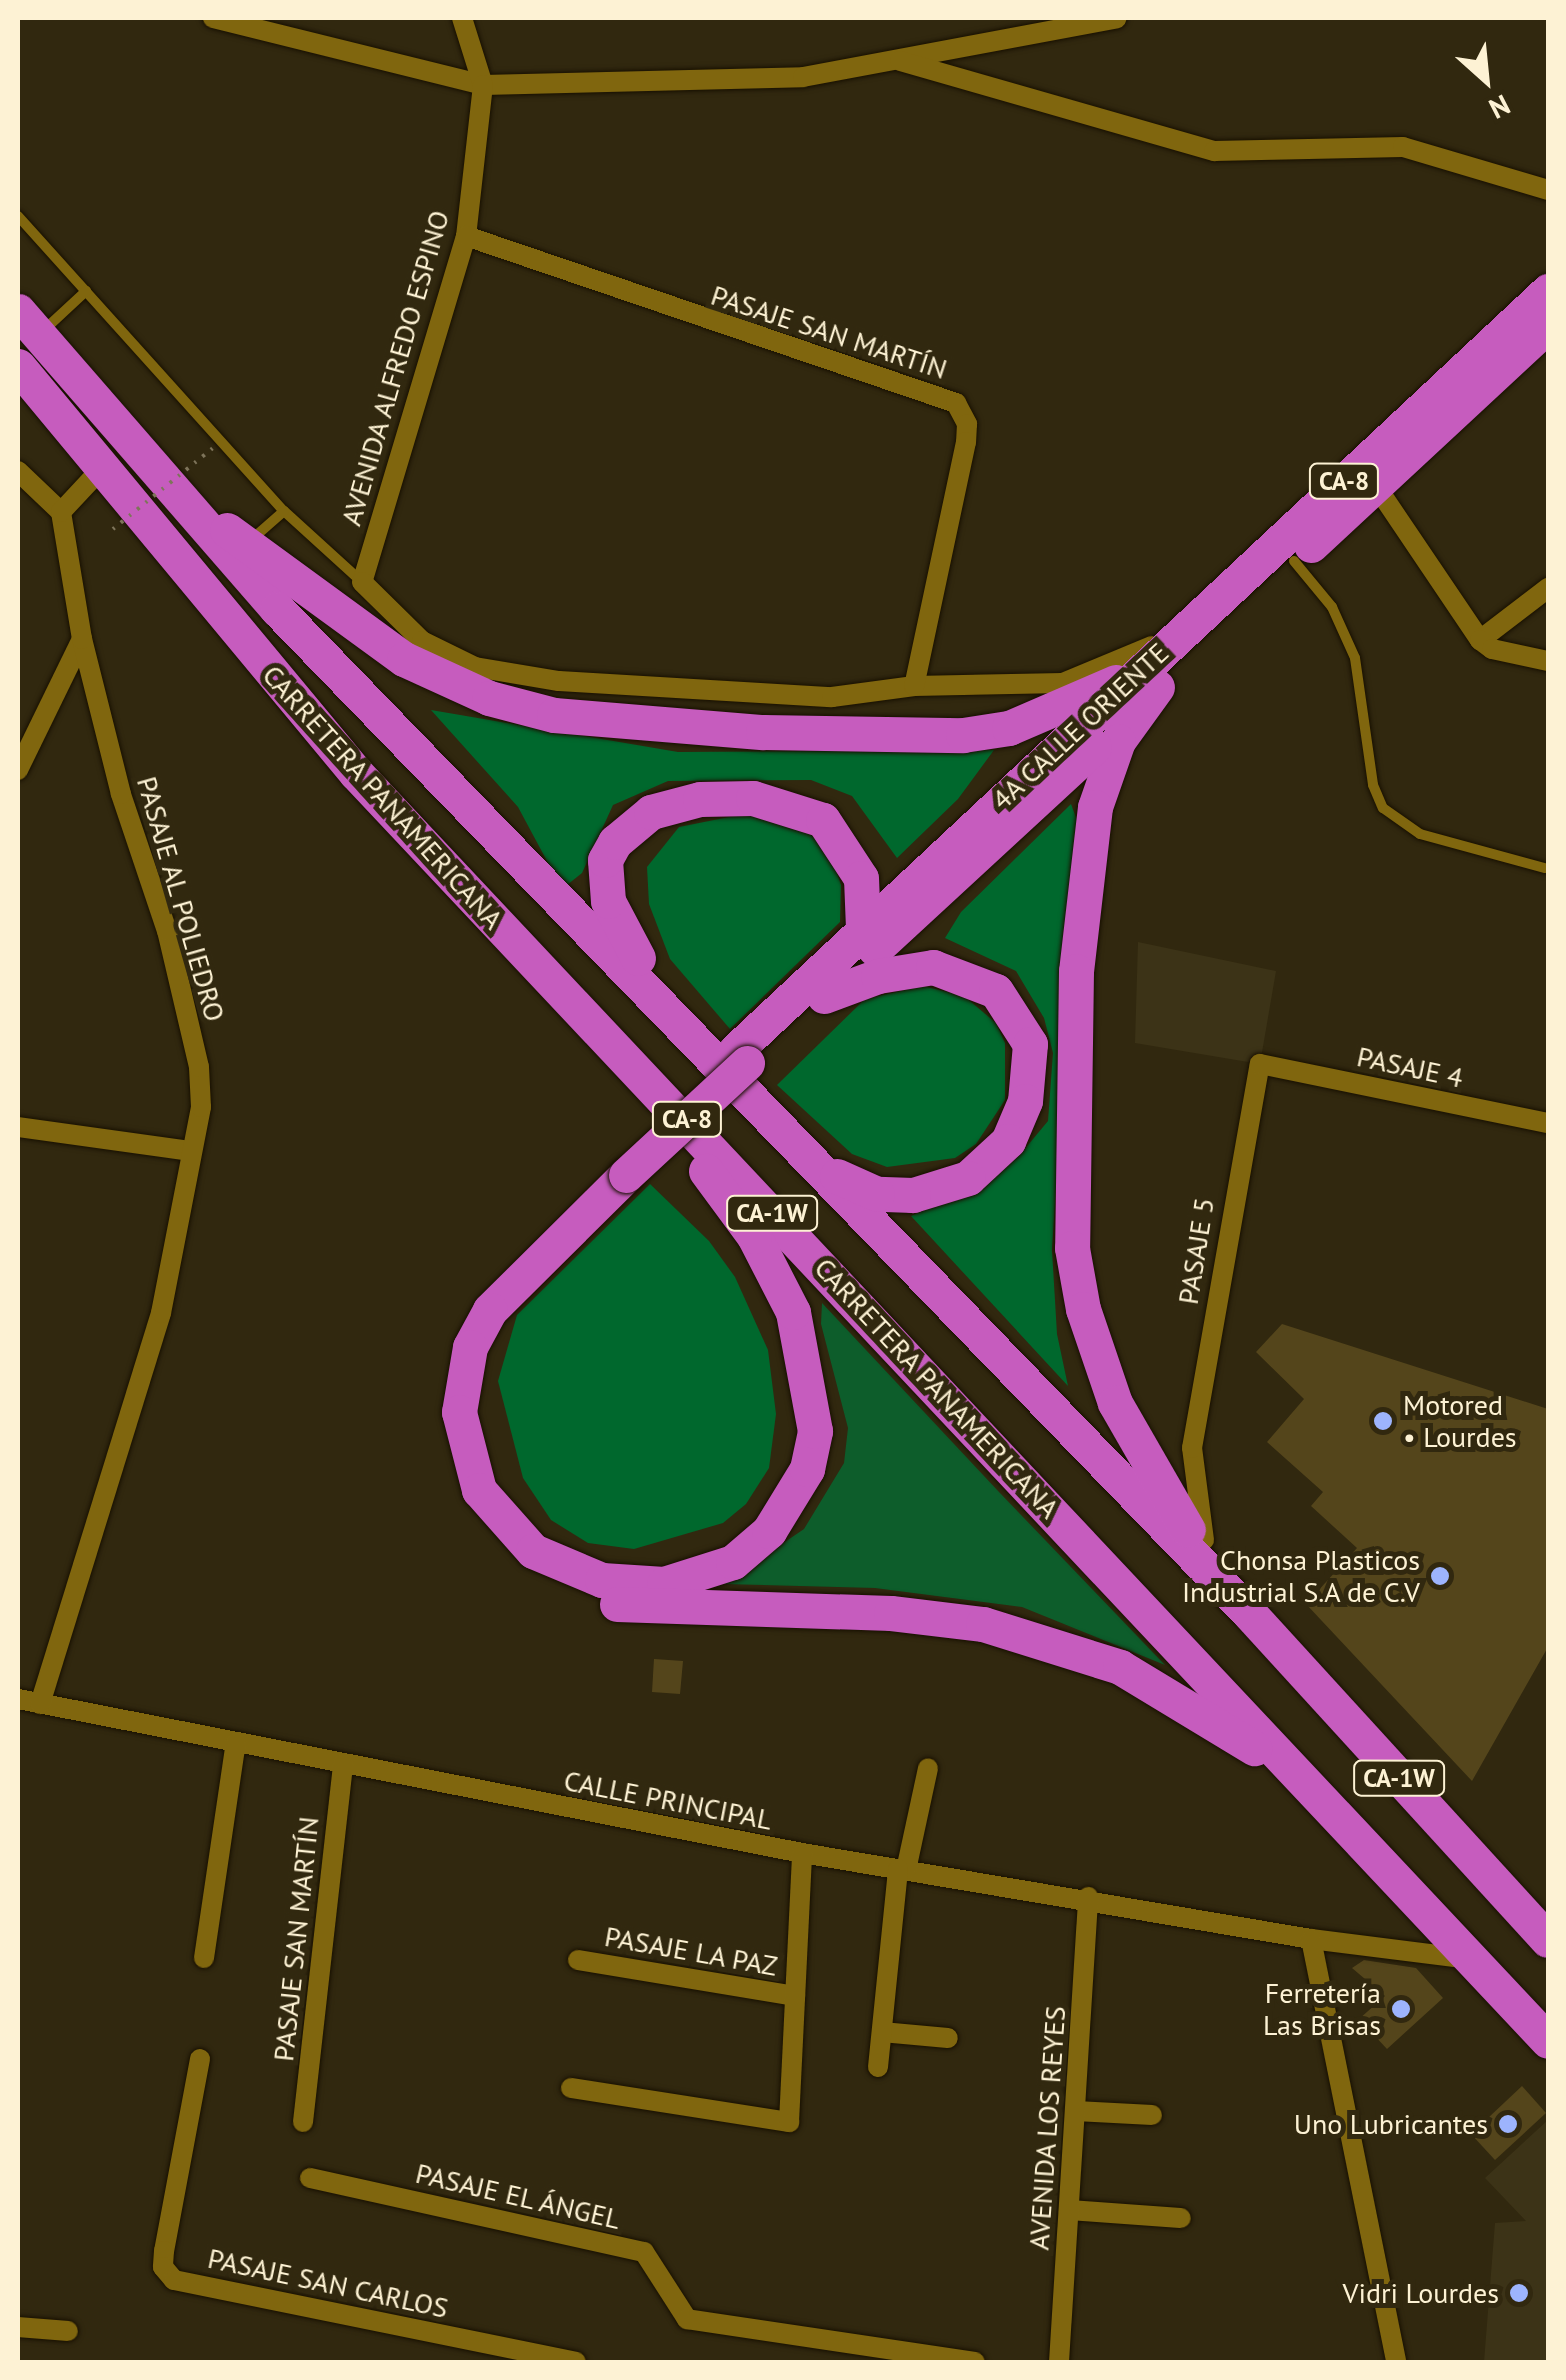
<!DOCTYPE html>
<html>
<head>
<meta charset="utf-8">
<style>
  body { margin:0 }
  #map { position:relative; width:1566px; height:2380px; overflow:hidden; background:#31280f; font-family:"PT Sans",sans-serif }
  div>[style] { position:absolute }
  .built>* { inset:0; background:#3c3317 }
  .green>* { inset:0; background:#0d5d2b }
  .forest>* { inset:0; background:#00682d }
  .building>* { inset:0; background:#54451b }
  .roads { filter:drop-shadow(0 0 2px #181000) drop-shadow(0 0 2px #181000) }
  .lane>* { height:10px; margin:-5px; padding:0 5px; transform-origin:5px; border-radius:5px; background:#80660e }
  .street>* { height:20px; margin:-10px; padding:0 10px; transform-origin:10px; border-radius:10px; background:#80660e }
  .highway>* { height:35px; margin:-17.5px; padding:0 17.5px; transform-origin:17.5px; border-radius:17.5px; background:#c65cbe }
  .path-bridge>* { height:4px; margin-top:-2px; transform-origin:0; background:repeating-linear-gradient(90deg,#7e745a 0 2.5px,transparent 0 10.5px) }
  .bridges { filter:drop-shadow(0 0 2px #181000) drop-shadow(0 0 2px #181000) }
  .highway-bridge>* { height:35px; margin:-17.5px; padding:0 17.5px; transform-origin:17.5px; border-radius:17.5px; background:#c65cbe }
  .dots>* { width:28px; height:28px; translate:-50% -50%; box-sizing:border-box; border:5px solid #31280f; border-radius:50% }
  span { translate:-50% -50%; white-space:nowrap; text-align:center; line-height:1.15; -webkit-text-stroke:10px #31280f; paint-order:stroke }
  .shield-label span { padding:2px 8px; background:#31280f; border:2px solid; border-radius:8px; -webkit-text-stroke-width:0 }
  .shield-label { font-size:25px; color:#fdf2d4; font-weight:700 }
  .street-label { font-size:28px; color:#fdf2d4 }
  .poi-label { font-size:28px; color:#fdf2d4 }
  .left { translate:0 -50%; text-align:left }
  .right { translate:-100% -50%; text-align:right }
  .frame { position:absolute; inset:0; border:20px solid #fdf2d4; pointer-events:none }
  .north { position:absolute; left:1436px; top:30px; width:100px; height:100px; -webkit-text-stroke:8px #31280f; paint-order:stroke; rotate:153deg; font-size:28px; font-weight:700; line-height:40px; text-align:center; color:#fdf2d4 }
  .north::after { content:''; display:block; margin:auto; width:35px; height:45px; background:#fdf2d4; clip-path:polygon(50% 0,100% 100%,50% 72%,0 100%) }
</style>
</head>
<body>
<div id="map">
  <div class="built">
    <i style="clip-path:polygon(1138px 942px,1276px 971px,1260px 1064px,1135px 1043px)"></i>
    <i style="clip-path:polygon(1548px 2120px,1548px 2362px,1484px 2362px,1495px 2223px,1526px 2221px,1485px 2178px)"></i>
  </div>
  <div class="green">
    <i style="clip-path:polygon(822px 1303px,999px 1492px,1165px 1665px,1022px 1607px,875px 1588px,723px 1584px,804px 1529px,844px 1463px,848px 1428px,821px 1324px)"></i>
  </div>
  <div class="forest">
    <i style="clip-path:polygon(431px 710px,678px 752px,994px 750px,958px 799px,897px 858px,852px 796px,811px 780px,668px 781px,613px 805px,582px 873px,562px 889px,518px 807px)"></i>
    <i style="clip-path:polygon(1071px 804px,1079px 826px,1052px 1250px,1057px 1334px,1068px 1386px,911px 1216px,980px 1186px,1018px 1157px,1048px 1121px,1053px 1053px,1044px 1018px,1016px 971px,945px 938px,961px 912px)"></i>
    <i style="clip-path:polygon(759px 811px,816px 833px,830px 852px,841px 885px,840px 922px,730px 1029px,670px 959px,649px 904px,647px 867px,679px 827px)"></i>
    <i style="clip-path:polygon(923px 986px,964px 996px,996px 1023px,1005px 1043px,1005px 1100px,976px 1144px,955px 1158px,887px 1167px,852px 1154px,777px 1085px,865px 999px)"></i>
    <i style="clip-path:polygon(650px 1184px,709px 1241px,735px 1277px,768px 1350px,776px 1414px,769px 1468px,746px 1504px,723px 1523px,634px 1549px,588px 1543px,551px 1520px,523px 1478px,498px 1381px,517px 1315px)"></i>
  </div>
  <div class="building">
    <i style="clip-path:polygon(1282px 1324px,1548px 1409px,1548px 1647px,1472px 1781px,1306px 1604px,1357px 1548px,1311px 1506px,1323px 1492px,1267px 1442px,1304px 1399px,1256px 1352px)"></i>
    <i style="clip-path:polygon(654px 1659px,683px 1661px,680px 1694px,652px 1692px)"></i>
    <i style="clip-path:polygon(1364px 1960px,1416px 1968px,1443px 1998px,1387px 2049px,1359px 2019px,1385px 1996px,1352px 1968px)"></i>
    <i style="clip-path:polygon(1522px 2086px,1546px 2113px,1495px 2160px,1471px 2134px)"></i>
  </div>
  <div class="roads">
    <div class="lane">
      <i style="left:18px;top:216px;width:397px;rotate:48deg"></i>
      <i style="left:284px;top:511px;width:104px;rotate:42.3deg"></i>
      <i style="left:43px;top:331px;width:59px;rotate:-42.9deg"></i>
      <i style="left:251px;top:540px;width:44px;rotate:-41.3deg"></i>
      <i style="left:1294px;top:561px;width:60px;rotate:50.4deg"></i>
      <i style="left:1332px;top:607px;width:56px;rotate:65.7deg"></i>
      <i style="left:1355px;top:658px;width:128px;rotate:81.9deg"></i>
      <i style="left:1373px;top:785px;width:25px;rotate:67deg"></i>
      <i style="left:1383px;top:808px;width:45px;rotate:35.1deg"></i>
      <i style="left:1420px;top:834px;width:129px;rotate:15.3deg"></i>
    </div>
    <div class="street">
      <i style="left:213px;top:18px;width:278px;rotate:13.9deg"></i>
      <i style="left:483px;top:85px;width:320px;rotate:-1.4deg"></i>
      <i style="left:803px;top:77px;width:319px;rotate:-10.6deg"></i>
      <i style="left:462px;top:18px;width:70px;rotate:72.6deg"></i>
      <i style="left:483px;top:85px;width:152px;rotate:96.4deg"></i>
      <i style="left:466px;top:236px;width:361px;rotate:106.7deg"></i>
      <i style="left:362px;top:582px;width:84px;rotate:44.5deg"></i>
      <i style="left:422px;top:641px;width:59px;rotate:26.1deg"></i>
      <i style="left:475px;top:667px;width:85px;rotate:9.5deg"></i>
      <i style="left:559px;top:681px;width:273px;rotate:3.4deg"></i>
      <i style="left:832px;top:697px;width:83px;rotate:-7.6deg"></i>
      <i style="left:914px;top:686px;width:149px;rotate:-1.2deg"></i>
      <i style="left:1063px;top:683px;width:96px;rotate:-22.6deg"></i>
      <i style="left:900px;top:61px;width:327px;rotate:16deg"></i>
      <i style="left:1214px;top:151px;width:189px;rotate:-1.2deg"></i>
      <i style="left:1403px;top:147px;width:151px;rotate:16.5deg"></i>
      <i style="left:466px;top:236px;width:518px;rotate:18.82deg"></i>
      <i style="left:956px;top:403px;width:24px;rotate:62deg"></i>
      <i style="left:967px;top:424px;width:18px;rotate:93deg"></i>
      <i style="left:966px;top:442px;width:249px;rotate:102deg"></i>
      <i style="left:18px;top:471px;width:59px;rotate:43.6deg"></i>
      <i style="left:1376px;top:486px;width:186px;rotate:56deg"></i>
      <i style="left:1480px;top:640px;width:86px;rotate:-37.4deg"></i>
      <i style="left:1480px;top:640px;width:15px;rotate:37deg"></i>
      <i style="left:1492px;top:649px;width:57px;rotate:12.1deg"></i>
      <i style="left:18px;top:770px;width:146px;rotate:-64deg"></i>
      <i style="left:18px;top:1127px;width:174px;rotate:7.9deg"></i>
      <i style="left:1204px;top:1540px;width:93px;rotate:-97.4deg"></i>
      <i style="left:1192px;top:1448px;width:390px;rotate:-80deg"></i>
      <i style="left:1260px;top:1064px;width:294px;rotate:11.6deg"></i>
      <i style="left:18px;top:1699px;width:799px;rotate:11.11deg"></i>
      <i style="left:802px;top:1853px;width:516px;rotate:9.59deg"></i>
      <i style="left:1311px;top:1939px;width:159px;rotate:7.2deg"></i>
      <i style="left:40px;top:1704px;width:409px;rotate:-72.8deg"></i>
      <i style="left:161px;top:1313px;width:210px;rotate:-79deg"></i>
      <i style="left:201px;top:1107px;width:40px;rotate:-92.9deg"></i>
      <i style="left:199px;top:1067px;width:140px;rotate:-103.2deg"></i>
      <i style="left:167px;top:931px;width:145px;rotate:-108.6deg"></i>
      <i style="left:121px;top:794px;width:160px;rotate:-104.1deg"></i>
      <i style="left:82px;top:639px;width:129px;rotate:-99.4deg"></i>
      <i style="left:61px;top:512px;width:60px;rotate:-47deg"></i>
      <i style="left:906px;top:1870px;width:104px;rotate:-77.8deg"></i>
      <i style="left:1311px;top:1939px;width:431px;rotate:78.6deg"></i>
      <i style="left:204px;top:1958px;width:218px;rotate:-81.6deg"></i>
      <i style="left:578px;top:1960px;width:220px;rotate:9.4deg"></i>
      <i style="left:882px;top:2032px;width:66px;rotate:5.2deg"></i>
      <i style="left:200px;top:2059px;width:195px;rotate:100.6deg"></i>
      <i style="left:164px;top:2251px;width:16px;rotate:94deg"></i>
      <i style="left:163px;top:2267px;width:17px;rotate:50deg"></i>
      <i style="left:174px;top:2280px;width:410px;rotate:11.5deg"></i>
      <i style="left:878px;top:2067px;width:199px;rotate:-84.2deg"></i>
      <i style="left:571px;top:2088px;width:221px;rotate:8.9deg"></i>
      <i style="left:789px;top:2122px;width:269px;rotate:-87.2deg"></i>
      <i style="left:1076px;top:2111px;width:76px;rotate:3deg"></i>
      <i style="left:303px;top:2122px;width:361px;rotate:-83.6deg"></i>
      <i style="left:310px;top:2178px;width:342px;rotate:12.5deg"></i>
      <i style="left:644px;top:2252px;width:80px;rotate:57.3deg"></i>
      <i style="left:687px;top:2319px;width:291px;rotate:8.5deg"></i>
      <i style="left:1069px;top:2210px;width:112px;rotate:4.1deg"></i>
      <i style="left:18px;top:2327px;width:50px;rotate:4.6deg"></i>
      <i style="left:1059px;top:2362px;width:466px;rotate:-86.4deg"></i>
    </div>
    <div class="highway">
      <i style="left:18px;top:311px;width:395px;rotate:49deg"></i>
      <i style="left:277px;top:609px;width:1400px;rotate:45.93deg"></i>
      <i style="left:1251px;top:1615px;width:440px;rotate:47.6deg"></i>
      <i style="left:18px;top:366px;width:529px;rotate:50.29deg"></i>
      <i style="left:356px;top:773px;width:1740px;rotate:46.77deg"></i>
      <i style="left:227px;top:530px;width:219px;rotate:36.1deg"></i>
      <i style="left:404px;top:659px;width:94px;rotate:24.6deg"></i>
      <i style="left:489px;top:698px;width:67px;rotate:14.7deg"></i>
      <i style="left:554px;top:715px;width:210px;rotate:4.7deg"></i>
      <i style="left:763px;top:732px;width:200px;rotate:0.9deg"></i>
      <i style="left:963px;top:735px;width:47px;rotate:-8.7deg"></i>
      <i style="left:1009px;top:728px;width:116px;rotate:-23.3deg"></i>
      <i style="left:1311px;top:545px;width:323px;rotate:-42.9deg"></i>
      <i style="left:1157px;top:687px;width:67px;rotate:125.8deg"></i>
      <i style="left:1118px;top:741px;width:70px;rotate:109.2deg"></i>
      <i style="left:1095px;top:807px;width:165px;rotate:96.6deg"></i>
      <i style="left:1076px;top:971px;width:277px;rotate:90.8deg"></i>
      <i style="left:1072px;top:1248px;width:62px;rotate:79.8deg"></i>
      <i style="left:1083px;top:1309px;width:99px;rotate:71.2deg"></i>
      <i style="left:1115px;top:1403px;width:146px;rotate:60.1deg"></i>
      <i style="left:875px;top:949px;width:298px;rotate:-42.7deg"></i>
      <i style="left:638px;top:958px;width:64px;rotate:-117.8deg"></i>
      <i style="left:608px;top:901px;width:41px;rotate:-94.2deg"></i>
      <i style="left:605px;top:860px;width:21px;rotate:-61deg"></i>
      <i style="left:615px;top:842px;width:47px;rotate:-39.8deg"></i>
      <i style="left:651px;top:812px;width:51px;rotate:-14.9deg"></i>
      <i style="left:700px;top:799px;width:53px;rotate:-1.1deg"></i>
      <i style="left:753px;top:798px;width:73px;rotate:17.4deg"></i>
      <i style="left:823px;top:820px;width:69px;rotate:56.8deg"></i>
      <i style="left:861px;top:878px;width:50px;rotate:87.7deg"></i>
      <i style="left:824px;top:996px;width:58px;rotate:-20.3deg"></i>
      <i style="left:878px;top:976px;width:56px;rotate:-9.3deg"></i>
      <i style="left:933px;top:967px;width:67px;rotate:20.9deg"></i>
      <i style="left:996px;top:991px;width:63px;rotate:57.3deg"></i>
      <i style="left:1030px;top:1044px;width:57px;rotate:95deg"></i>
      <i style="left:1025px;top:1101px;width:43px;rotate:113deg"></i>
      <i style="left:1008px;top:1141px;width:54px;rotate:137.2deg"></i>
      <i style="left:968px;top:1178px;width:58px;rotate:162.8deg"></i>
      <i style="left:913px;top:1195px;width:36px;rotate:-178deg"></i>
      <i style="left:877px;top:1194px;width:44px;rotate:-155.8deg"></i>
      <i style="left:735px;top:1051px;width:1113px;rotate:-43.07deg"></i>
      <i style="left:626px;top:1175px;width:192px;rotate:135.2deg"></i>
      <i style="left:490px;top:1310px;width:42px;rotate:118.4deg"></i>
      <i style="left:470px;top:1347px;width:66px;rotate:99.6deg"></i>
      <i style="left:459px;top:1412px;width:81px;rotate:75.6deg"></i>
      <i style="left:479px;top:1490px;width:81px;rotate:48.5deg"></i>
      <i style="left:533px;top:1551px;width:75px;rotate:22.8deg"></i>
      <i style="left:602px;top:1580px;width:62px;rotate:3.7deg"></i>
      <i style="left:664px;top:1584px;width:72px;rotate:-17.7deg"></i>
      <i style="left:733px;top:1562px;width:48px;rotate:-40.7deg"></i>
      <i style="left:769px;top:1531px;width:73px;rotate:-58.5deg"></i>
      <i style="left:807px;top:1469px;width:39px;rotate:-78deg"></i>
      <i style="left:815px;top:1431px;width:121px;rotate:-100.5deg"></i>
      <i style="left:793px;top:1312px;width:85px;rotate:-117.2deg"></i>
      <i style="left:754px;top:1236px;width:81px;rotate:-126.4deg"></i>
      <i style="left:617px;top:1604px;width:274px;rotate:1.9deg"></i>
      <i style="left:891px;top:1613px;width:93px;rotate:6.8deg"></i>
      <i style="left:983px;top:1624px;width:144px;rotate:17.4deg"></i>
      <i style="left:1120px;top:1667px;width:157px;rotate:31.2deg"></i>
    </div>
  </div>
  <div class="path-bridge">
    <i style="left:113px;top:529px;width:129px;rotate:-39deg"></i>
  </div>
  <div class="bridges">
    <div class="highway-bridge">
      <i style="left:626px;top:1175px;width:165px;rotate:-42.8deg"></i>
    </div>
  </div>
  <div class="dots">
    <i style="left:1383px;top:1421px;background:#9db4fd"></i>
    <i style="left:1440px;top:1576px;background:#9db4fd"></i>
    <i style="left:1401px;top:2009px;background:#9db4fd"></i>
    <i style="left:1508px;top:2124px;background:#9db4fd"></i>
    <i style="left:1519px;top:2293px;background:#9db4fd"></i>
  </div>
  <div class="shield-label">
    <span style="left:1344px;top:481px">CA-8</span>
    <span style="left:687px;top:1119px">CA-8</span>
    <span style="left:772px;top:1213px">CA-1W</span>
    <span style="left:1399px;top:1778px">CA-1W</span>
  </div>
  <div class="street-label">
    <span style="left:829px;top:332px;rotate:18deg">PASAJE SAN MARTÍN</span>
    <span style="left:395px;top:368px;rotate:-74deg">AVENIDA ALFREDO ESPINO</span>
    <span style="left:1080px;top:726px;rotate:-43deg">4A CALLE ORIENTE</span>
    <span style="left:383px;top:797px;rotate:48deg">CARRETERA PANAMERICANA</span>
    <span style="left:181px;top:899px;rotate:74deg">PASAJE AL POLIEDRO</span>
    <span style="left:1410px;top:1067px;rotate:12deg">PASAJE 4</span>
    <span style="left:1196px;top:1251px;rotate:-81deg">PASAJE 5</span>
    <span style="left:937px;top:1388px;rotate:47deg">CARRETERA PANAMERICANA</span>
    <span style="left:668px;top:1800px;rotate:11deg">CALLE PRINCIPAL</span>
    <span style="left:296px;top:1939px;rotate:-84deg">PASAJE SAN MARTÍN</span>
    <span style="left:691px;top:1951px;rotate:10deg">PASAJE LA PAZ</span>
    <span style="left:1047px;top:2128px;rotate:-86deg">AVENIDA LOS REYES</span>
    <span style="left:518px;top:2196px;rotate:13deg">PASAJE EL ÁNGEL</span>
    <span style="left:328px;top:2283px;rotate:12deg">PASAJE SAN CARLOS</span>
  </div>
  <div class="poi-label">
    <span class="left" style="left:1403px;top:1421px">Motored<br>• Lourdes</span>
    <span class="right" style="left:1420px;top:1576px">Chonsa Plasticos<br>Industrial S.A de C.V</span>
    <span class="right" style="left:1381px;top:2009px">Ferretería<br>Las Brisas</span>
    <span class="right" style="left:1488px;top:2124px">Uno Lubricantes</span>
    <span class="right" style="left:1499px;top:2293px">Vidri Lourdes</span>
  </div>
  <div class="frame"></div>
  <div class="north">N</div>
</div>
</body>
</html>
